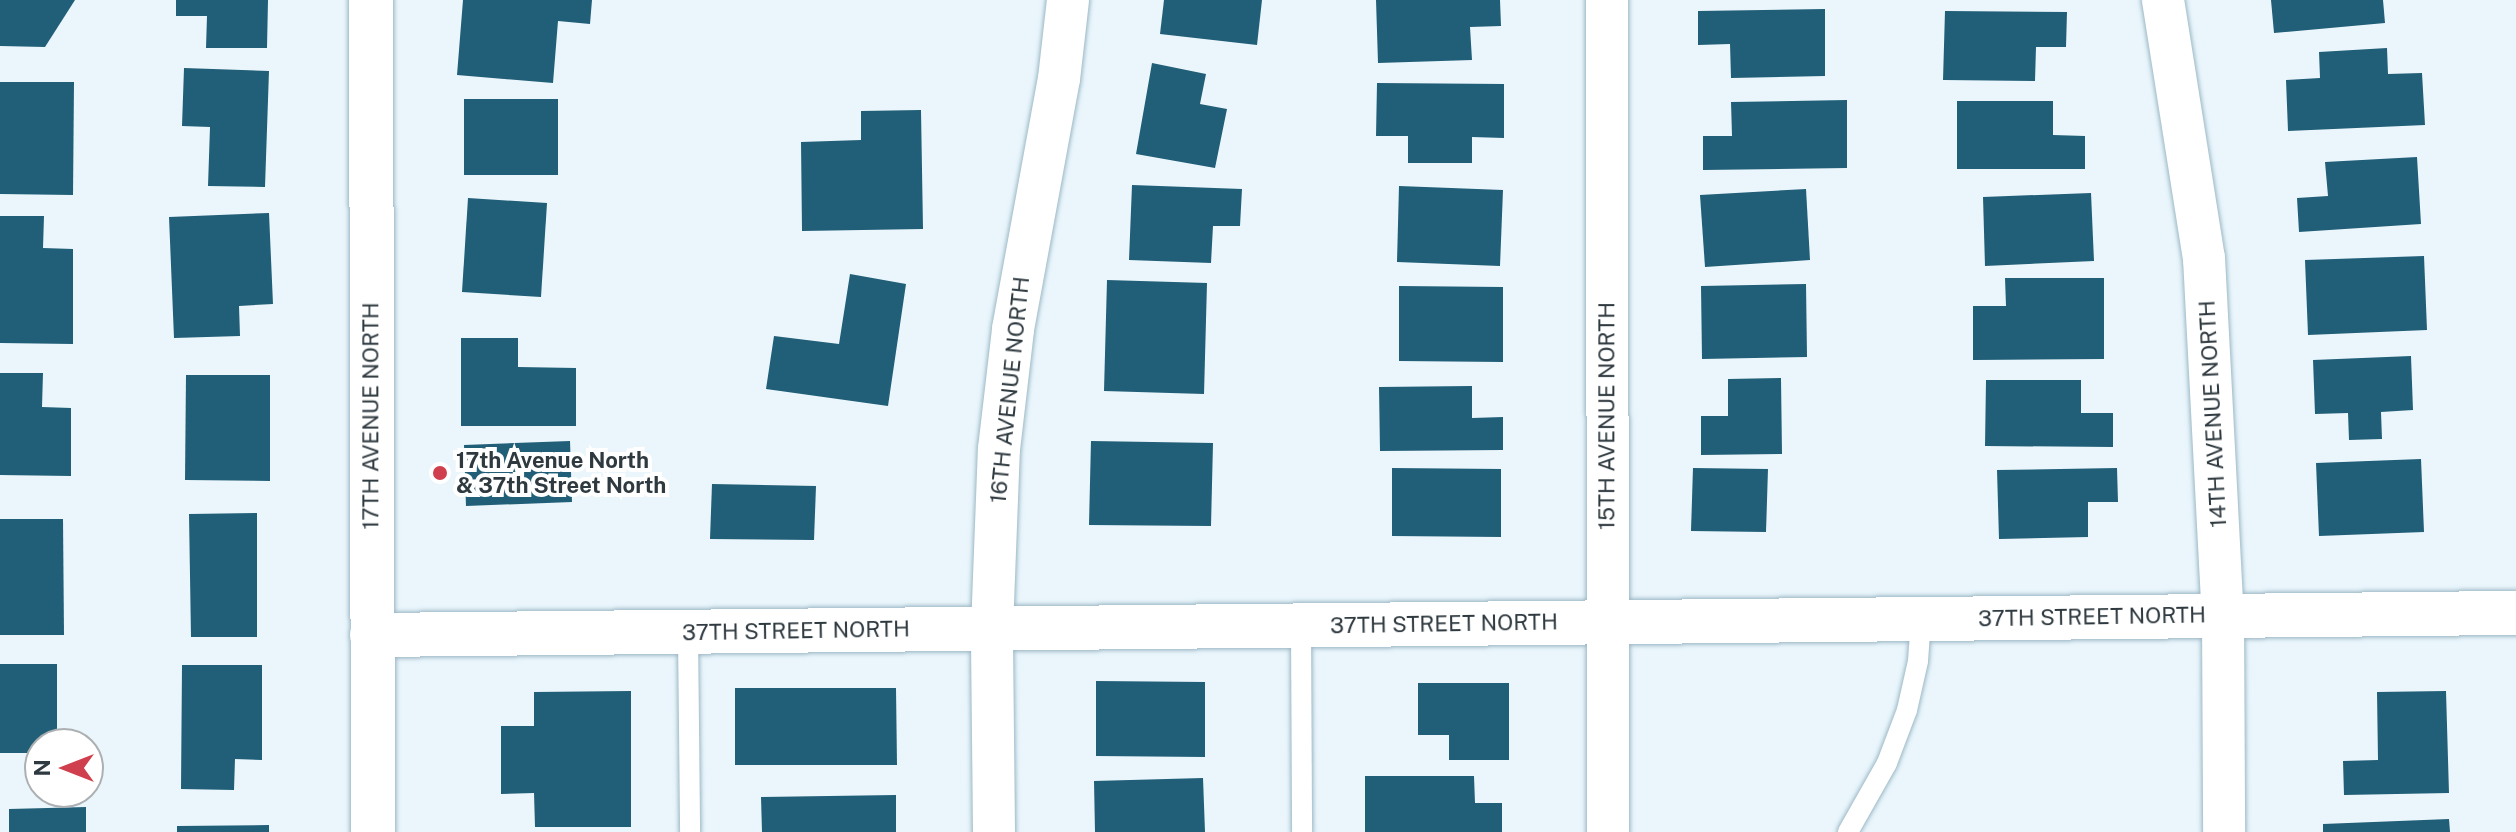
<!DOCTYPE html>
<html>
<head>
<meta charset="utf-8">
<style>
  body { margin:0 }
  #map { position:relative; width:2516px; height:832px; overflow:hidden; background:#eaf6fc; font-family:"Public Sans",sans-serif }
  div>[style] { position:absolute }
  .building>* { inset:0; background:#215e77 }
  .roads { filter:drop-shadow(0 0 2px #9cb8c6) drop-shadow(0 0 2px #9cb8c6) }
  .lane>* { height:20px; margin:-10px; padding:0 10px; transform-origin:10px; border-radius:10px; background:#fff }
  .street>* { height:42px; margin:-21px; padding:0 21px; transform-origin:21px; border-radius:21px; background:#fff }
  .secondary>* { height:44px; margin:-22px; padding:0 22px; transform-origin:22px; border-radius:22px; background:#fff }
  .dots>* { width:22px; height:22px; translate:-50% -50%; box-sizing:border-box; border:4px solid #fff; border-radius:50% }
  span { translate:-50% -50%; white-space:nowrap; text-align:center; line-height:1.15; -webkit-text-stroke:8px #fff; paint-order:stroke }
  .street-label { font-size:22px; color:#2f3a40 }
  .poi-label { font-size:22px; color:#2f3a40; font-weight:700 }
  .left { translate:0 -50%; text-align:left }
  .north { position:absolute; left:24px; top:728px; width:80px; height:80px; box-sizing:border-box; background:#fff; border:2px solid #acb0b3; border-radius:50%; rotate:270deg; font-size:22px; font-weight:700; line-height:32px; text-align:center; color:#2f3a40 }
  .north::after { content:''; display:block; margin:auto; width:28px; height:36px; background:#cf3f4d; clip-path:polygon(50% 0,100% 100%,50% 72%,0 100%) }
</style>
</head>
<body>
<div id="map">
  <div class="building">
    <i style="clip-path:polygon(0 0,75px 0,45px 47px,0 46px)"></i>
    <i style="clip-path:polygon(176px 0,268px 0,267px 48px,206px 48px,207px 16px,176px 16px)"></i>
    <i style="clip-path:polygon(463px 0,592px 0,590px 24px,558px 21px,553px 83px,457px 75px)"></i>
    <i style="clip-path:polygon(1164px 0,1262px 0,1257px 45px,1160px 34px)"></i>
    <i style="clip-path:polygon(1376px 0,1500px 0,1501px 26px,1470px 27px,1472px 60px,1378px 63px)"></i>
    <i style="clip-path:polygon(2271px 0,2383px 0,2385px 23px,2274px 33px)"></i>
    <i style="clip-path:polygon(1825px 9px,1825px 76px,1731px 78px,1730px 44px,1698px 45px,1698px 11px)"></i>
    <i style="clip-path:polygon(1945px 11px,2067px 12px,2066px 47px,2036px 47px,2035px 81px,1943px 80px)"></i>
    <i style="clip-path:polygon(2387px 48px,2388px 74px,2422px 73px,2425px 125px,2288px 131px,2286px 80px,2320px 78px,2319px 52px)"></i>
    <i style="clip-path:polygon(1152px 63px,1206px 74px,1200px 104px,1227px 109px,1215px 168px,1136px 154px)"></i>
    <i style="clip-path:polygon(184px 68px,269px 71px,265px 187px,208px 186px,210px 127px,182px 126px)"></i>
    <i style="clip-path:polygon(0 82px,74px 82px,73px 195px,0 194px)"></i>
    <i style="clip-path:polygon(1377px 83px,1504px 84px,1504px 138px,1472px 137px,1472px 163px,1408px 163px,1408px 136px,1376px 136px)"></i>
    <i style="clip-path:polygon(464px 99px,558px 99px,558px 175px,464px 175px)"></i>
    <i style="clip-path:polygon(1847px 100px,1847px 168px,1703px 170px,1703px 136px,1732px 136px,1731px 102px)"></i>
    <i style="clip-path:polygon(1957px 101px,2053px 101px,2053px 135px,2085px 136px,2085px 169px,1957px 169px)"></i>
    <i style="clip-path:polygon(921px 110px,923px 229px,802px 231px,801px 142px,861px 140px,861px 111px)"></i>
    <i style="clip-path:polygon(2417px 157px,2421px 224px,2299px 232px,2297px 198px,2328px 196px,2325px 162px)"></i>
    <i style="clip-path:polygon(1132px 185px,1242px 189px,1240px 226px,1213px 226px,1211px 263px,1129px 260px)"></i>
    <i style="clip-path:polygon(1399px 186px,1503px 190px,1500px 266px,1397px 262px)"></i>
    <i style="clip-path:polygon(1806px 189px,1810px 260px,1705px 267px,1700px 195px)"></i>
    <i style="clip-path:polygon(2091px 193px,2094px 261px,1985px 266px,1983px 197px)"></i>
    <i style="clip-path:polygon(468px 198px,547px 203px,541px 297px,462px 292px)"></i>
    <i style="clip-path:polygon(269px 213px,273px 304px,239px 306px,240px 336px,174px 338px,169px 217px)"></i>
    <i style="clip-path:polygon(0 216px,44px 216px,43px 248px,73px 249px,73px 344px,0 343px)"></i>
    <i style="clip-path:polygon(2424px 256px,2427px 330px,2308px 335px,2305px 260px)"></i>
    <i style="clip-path:polygon(850px 274px,906px 284px,888px 406px,766px 389px,774px 336px,839px 344px)"></i>
    <i style="clip-path:polygon(2005px 278px,2104px 278px,2104px 359px,1973px 360px,1973px 306px,2006px 306px)"></i>
    <i style="clip-path:polygon(1107px 280px,1207px 283px,1204px 394px,1104px 391px)"></i>
    <i style="clip-path:polygon(1806px 284px,1807px 357px,1702px 359px,1701px 286px)"></i>
    <i style="clip-path:polygon(1399px 286px,1503px 287px,1503px 362px,1399px 361px)"></i>
    <i style="clip-path:polygon(461px 338px,518px 338px,518px 367px,576px 368px,576px 426px,461px 426px)"></i>
    <i style="clip-path:polygon(2411px 356px,2413px 410px,2381px 412px,2382px 439px,2349px 440px,2348px 413px,2315px 414px,2313px 360px)"></i>
    <i style="clip-path:polygon(0 373px,43px 373px,42px 407px,71px 408px,71px 476px,0 475px)"></i>
    <i style="clip-path:polygon(186px 375px,270px 375px,270px 481px,185px 480px)"></i>
    <i style="clip-path:polygon(1781px 378px,1782px 454px,1701px 455px,1701px 416px,1728px 416px,1728px 379px)"></i>
    <i style="clip-path:polygon(1986px 380px,2081px 380px,2081px 413px,2113px 413px,2113px 447px,1985px 446px)"></i>
    <i style="clip-path:polygon(1472px 386px,1472px 418px,1503px 417px,1503px 450px,1380px 451px,1379px 387px)"></i>
    <i style="clip-path:polygon(570px 441px,572px 502px,466px 506px,464px 445px)"></i>
    <i style="clip-path:polygon(1091px 441px,1213px 443px,1211px 526px,1089px 525px)"></i>
    <i style="clip-path:polygon(2421px 459px,2424px 532px,2319px 536px,2316px 463px)"></i>
    <i style="clip-path:polygon(1392px 468px,1501px 469px,1501px 537px,1392px 536px)"></i>
    <i style="clip-path:polygon(1693px 468px,1768px 469px,1766px 532px,1691px 531px)"></i>
    <i style="clip-path:polygon(2117px 468px,2118px 502px,2088px 502px,2088px 537px,1999px 539px,1997px 470px)"></i>
    <i style="clip-path:polygon(712px 484px,816px 486px,814px 540px,710px 539px)"></i>
    <i style="clip-path:polygon(257px 513px,257px 637px,191px 637px,189px 514px)"></i>
    <i style="clip-path:polygon(0 519px,63px 519px,64px 635px,0 635px)"></i>
    <i style="clip-path:polygon(0 664px,57px 664px,57px 744px,40px 744px,40px 753px,0 753px)"></i>
    <i style="clip-path:polygon(182px 665px,262px 665px,262px 760px,235px 759px,234px 790px,181px 789px)"></i>
    <i style="clip-path:polygon(1096px 681px,1205px 682px,1205px 757px,1096px 756px)"></i>
    <i style="clip-path:polygon(1418px 683px,1509px 683px,1509px 760px,1449px 760px,1449px 735px,1418px 735px)"></i>
    <i style="clip-path:polygon(735px 688px,896px 688px,897px 765px,735px 765px)"></i>
    <i style="clip-path:polygon(631px 691px,631px 827px,535px 827px,534px 793px,501px 794px,501px 726px,534px 726px,534px 692px)"></i>
    <i style="clip-path:polygon(2446px 691px,2449px 793px,2344px 795px,2343px 761px,2378px 760px,2377px 692px)"></i>
    <i style="clip-path:polygon(1365px 776px,1474px 776px,1475px 803px,1502px 803px,1502px 832px,1365px 832px)"></i>
    <i style="clip-path:polygon(1203px 778px,1205px 832px,1095px 832px,1094px 781px)"></i>
    <i style="clip-path:polygon(896px 795px,896px 832px,762px 832px,761px 797px)"></i>
    <i style="clip-path:polygon(86px 807px,86px 832px,9px 832px,9px 809px)"></i>
    <i style="clip-path:polygon(2449px 819px,2450px 832px,2323px 832px,2323px 824px)"></i>
    <i style="clip-path:polygon(269px 825px,269px 832px,177px 832px,177px 826px)"></i>
  </div>
  <div class="roads">
    <div class="lane">
      <i style="left:1301px;top:625px;width:207px;rotate:89.7deg"></i>
      <i style="left:688px;top:632px;width:200px;rotate:89.4deg"></i>
      <i style="left:1848px;top:832px;width:79px;rotate:-60.5deg"></i>
      <i style="left:1887px;top:763px;width:57px;rotate:-69.3deg"></i>
      <i style="left:1907px;top:710px;width:50px;rotate:-77.3deg"></i>
      <i style="left:1918px;top:661px;width:42px;rotate:-85.9deg"></i>
    </div>
    <div class="street">
      <i style="left:1607px;top:0;width:832px;rotate:89.93deg"></i>
      <i style="left:2163px;top:0;width:261px;rotate:81deg"></i>
      <i style="left:2204px;top:258px;width:359px;rotate:87deg"></i>
      <i style="left:2223px;top:616px;width:216px;rotate:89.7deg"></i>
      <i style="left:994px;top:832px;width:203px;rotate:-90.6deg"></i>
      <i style="left:992px;top:629px;width:180px;rotate:-87.8deg"></i>
      <i style="left:999px;top:449px;width:121px;rotate:-83.3deg"></i>
      <i style="left:1013px;top:329px;width:254px;rotate:-79.6deg"></i>
      <i style="left:1059px;top:79px;width:80px;rotate:-83.5deg"></i>
    </div>
    <div class="secondary">
      <i style="left:371px;top:0;width:832px;rotate:89.86deg"></i>
      <i style="left:372px;top:635px;width:2144px;rotate:-0.59deg"></i>
    </div>
  </div>
  <div class="dots">
    <i style="left:440px;top:473px;background:#cf3f4d"></i>
  </div>
  <div class="street-label">
    <span style="left:1010px;top:390px;rotate:-84deg">16TH AVENUE NORTH</span>
    <span style="left:2213px;top:414px;rotate:-93deg">14TH AVENUE NORTH</span>
    <span style="left:371px;top:416px;rotate:-90deg">17TH AVENUE NORTH</span>
    <span style="left:1607px;top:416px;rotate:-90deg">15TH AVENUE NORTH</span>
    <span style="left:2092px;top:617px;rotate:-1deg">37TH STREET NORTH</span>
    <span style="left:1444px;top:624px;rotate:-1deg">37TH STREET NORTH</span>
    <span style="left:796px;top:631px;rotate:-1deg">37TH STREET NORTH</span>
  </div>
  <div class="poi-label">
    <span class="left" style="left:456px;top:473px">17th Avenue North<br>&amp; 37th Street North</span>
  </div>
  <div class="north">N</div>
</div>
</body>
</html>
